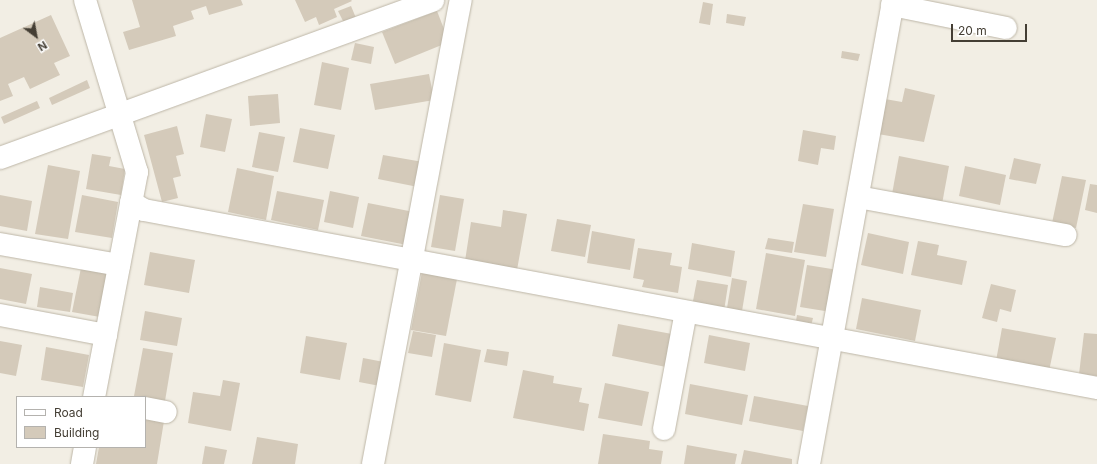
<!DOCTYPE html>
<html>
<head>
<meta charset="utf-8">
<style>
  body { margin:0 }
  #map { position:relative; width:1097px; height:464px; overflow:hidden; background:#f2eee4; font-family:Inter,sans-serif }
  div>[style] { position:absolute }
  .building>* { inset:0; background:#d4caba }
  .roads { filter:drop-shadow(0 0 1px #bdb6a7) drop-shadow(0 0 1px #bdb6a7) }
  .minor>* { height:22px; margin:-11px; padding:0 11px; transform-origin:11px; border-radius:11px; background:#fff }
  span { translate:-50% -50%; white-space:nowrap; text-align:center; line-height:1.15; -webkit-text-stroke:3.5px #fff; paint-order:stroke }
  .legend { position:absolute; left:16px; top:396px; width:130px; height:52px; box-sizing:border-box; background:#fff; border:1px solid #b4b2ae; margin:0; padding:5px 7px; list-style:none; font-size:12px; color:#443e34 }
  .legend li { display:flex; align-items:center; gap:8px; height:20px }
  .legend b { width:20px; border:1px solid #b4b2ae }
  .north { position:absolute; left:16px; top:16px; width:40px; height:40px; -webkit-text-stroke:3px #fff; paint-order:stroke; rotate:148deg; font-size:11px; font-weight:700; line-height:16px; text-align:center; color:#443e34 }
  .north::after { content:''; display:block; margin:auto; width:14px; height:18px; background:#443e34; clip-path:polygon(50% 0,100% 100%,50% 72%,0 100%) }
  .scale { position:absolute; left:951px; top:24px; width:76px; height:18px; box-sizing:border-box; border:2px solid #443e34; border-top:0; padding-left:5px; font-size:12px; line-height:14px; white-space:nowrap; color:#443e34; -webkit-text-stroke:3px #fff; paint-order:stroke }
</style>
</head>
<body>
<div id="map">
  <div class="building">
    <i style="clip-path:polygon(132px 0,241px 0,243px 5px,209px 15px,206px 6px,191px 11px,194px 19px,173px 26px,176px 36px,129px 50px,123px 32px,140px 27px)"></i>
    <i style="clip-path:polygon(295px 0,351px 0,352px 1px,334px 9px,337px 17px,319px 25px,316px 17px,305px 22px)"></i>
    <i style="clip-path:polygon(703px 2px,713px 4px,710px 25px,699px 23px)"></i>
    <i style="clip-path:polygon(351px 6px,356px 18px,344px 23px,338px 11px)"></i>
    <i style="clip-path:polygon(437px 11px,449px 42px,395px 64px,382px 32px)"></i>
    <i style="clip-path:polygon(727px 14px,746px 17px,744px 26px,726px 23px)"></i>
    <i style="clip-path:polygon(51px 15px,70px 56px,54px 63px,60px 75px,30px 89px,24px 77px,8px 84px,13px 96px,0 101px,0 38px)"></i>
    <i style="clip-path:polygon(355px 43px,374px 47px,371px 64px,351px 60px)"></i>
    <i style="clip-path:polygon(842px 51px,860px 54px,858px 61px,841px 58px)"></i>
    <i style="clip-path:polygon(322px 62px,349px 68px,341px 110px,314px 105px)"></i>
    <i style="clip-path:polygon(429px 74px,434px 100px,375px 110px,370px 84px)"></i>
    <i style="clip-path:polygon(87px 80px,90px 88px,52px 105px,49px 98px)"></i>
    <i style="clip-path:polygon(905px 88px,935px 95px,924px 142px,878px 134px,885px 99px,902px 102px)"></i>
    <i style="clip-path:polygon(278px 94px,280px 123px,250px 126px,248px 96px)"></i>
    <i style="clip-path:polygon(37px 101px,40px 108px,4px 124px,1px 117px)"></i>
    <i style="clip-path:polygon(206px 114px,232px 119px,225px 152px,200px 147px)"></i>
    <i style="clip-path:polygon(177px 126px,184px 154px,176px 156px,181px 176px,173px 178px,178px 198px,162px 202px,144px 135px)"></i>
    <i style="clip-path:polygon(300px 128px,335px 135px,328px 169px,293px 162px)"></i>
    <i style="clip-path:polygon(803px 130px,836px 136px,834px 150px,821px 148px,818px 165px,798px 161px)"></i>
    <i style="clip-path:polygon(259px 132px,285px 137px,278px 172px,252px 167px)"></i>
    <i style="clip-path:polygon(92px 154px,111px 157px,109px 166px,125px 169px,121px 195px,86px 189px)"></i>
    <i style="clip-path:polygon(383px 155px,423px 162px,418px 187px,378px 179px)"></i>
    <i style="clip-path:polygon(899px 156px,949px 166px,942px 204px,892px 194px)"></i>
    <i style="clip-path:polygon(1014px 158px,1041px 164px,1036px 184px,1009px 179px)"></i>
    <i style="clip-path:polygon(48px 165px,80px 171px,68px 239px,35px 234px)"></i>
    <i style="clip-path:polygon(965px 166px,1006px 175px,1000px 205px,959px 196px)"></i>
    <i style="clip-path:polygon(237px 168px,274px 176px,266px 220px,228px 212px)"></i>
    <i style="clip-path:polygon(1062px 176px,1086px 180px,1076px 228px,1052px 223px)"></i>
    <i style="clip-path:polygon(1090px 184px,1097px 185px,1097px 213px,1085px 210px)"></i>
    <i style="clip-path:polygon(277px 191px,324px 200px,318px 230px,271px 220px)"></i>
    <i style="clip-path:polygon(330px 191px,359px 197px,353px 228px,324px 222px)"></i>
    <i style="clip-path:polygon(0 195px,32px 201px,27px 231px,0 226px)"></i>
    <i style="clip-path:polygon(82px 195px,118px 202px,112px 238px,75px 232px)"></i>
    <i style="clip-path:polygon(440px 195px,464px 199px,455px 251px,431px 247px)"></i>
    <i style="clip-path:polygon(368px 203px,414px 212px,407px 245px,361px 236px)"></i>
    <i style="clip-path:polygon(803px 204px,834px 209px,826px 257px,794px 252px)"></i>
    <i style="clip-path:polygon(503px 210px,527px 214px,517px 270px,465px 261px,471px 222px,501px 227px)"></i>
    <i style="clip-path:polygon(557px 219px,591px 225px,585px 257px,551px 251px)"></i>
    <i style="clip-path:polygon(592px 231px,635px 239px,630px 270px,587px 263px)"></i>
    <i style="clip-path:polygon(868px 233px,909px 242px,903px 274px,861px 265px)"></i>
    <i style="clip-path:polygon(768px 238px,794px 242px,792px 253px,765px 249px)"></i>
    <i style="clip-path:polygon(918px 241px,939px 245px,937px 255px,967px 261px,962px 285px,911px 275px)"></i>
    <i style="clip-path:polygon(692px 243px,735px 251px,731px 277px,688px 269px)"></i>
    <i style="clip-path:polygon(638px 248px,672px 253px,670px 265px,682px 267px,678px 293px,642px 287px,644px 280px,633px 278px)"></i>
    <i style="clip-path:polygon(150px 252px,195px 260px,189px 293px,144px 285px)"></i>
    <i style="clip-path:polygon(766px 253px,805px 260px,795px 316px,756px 309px)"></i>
    <i style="clip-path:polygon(807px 265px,838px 270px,831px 312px,800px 307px)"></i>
    <i style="clip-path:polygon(0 268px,32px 274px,26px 304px,0 299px)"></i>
    <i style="clip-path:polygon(81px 268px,109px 273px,100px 317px,72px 312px)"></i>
    <i style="clip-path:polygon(422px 272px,457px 279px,446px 336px,411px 330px)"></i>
    <i style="clip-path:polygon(732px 278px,747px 281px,742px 311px,727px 308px)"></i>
    <i style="clip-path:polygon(697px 280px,728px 285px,724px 311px,692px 306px)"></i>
    <i style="clip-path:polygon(991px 284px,1016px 290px,1011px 312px,1000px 309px,997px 322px,982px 318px)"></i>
    <i style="clip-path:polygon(40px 287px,73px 293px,70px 312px,37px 307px)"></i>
    <i style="clip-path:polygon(862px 298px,921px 310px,915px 341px,856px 329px)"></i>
    <i style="clip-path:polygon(145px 311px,182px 318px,177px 346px,140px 340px)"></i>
    <i style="clip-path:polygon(797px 315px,813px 318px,810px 330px,795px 327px)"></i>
    <i style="clip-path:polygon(618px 324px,672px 334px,666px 367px,612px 356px)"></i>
    <i style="clip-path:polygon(1002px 328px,1056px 338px,1049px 371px,996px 361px)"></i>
    <i style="clip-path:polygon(413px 331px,436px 335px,432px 357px,408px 353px)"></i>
    <i style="clip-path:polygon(1084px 333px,1097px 334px,1097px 376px,1079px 374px)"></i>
    <i style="clip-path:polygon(709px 335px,750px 343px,745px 371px,704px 363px)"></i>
    <i style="clip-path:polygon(306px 336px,347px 343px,340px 380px,300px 373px)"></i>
    <i style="clip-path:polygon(0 341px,22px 345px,16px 376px,0 373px)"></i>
    <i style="clip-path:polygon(444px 343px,481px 350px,471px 402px,435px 395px)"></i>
    <i style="clip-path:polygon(46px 347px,89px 355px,83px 387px,41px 380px)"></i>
    <i style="clip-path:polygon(143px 348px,173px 353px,165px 401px,134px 396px)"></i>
    <i style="clip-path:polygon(487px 349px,509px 352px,507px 366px,484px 362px)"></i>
    <i style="clip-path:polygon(363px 358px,384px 362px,380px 386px,359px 382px)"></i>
    <i style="clip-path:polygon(523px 370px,554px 376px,553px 383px,582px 388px,579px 402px,589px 404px,584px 431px,513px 418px)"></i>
    <i style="clip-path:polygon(223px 380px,240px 383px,231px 431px,188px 423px,193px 392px,220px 396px)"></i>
    <i style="clip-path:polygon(605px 383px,649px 392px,642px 426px,598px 418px)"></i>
    <i style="clip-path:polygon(690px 384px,748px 395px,742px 425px,685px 414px)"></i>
    <i style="clip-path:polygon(754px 396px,808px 406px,803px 431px,749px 421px)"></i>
    <i style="clip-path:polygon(145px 417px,164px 421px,157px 464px,96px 464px,99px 447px,145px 447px)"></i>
    <i style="clip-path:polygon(603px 434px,650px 441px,649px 449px,663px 451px,661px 464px,598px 464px)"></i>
    <i style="clip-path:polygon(257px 437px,298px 444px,295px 464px,252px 464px)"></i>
    <i style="clip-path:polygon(687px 445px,737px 454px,735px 464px,684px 464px)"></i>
    <i style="clip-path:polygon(205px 446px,227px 450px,224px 464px,202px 464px)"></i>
    <i style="clip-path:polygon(744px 450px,792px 459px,792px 464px,741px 464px)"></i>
  </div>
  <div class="roads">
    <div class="minor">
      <i style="left:85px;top:0;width:180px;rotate:73.2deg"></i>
      <i style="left:137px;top:172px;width:229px;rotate:100.8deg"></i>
      <i style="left:892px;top:5px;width:116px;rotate:11.4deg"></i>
      <i style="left:0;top:158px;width:461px;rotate:-20deg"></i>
      <i style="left:858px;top:197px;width:211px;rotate:10.4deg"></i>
      <i style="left:131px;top:202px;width:15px;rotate:32deg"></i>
      <i style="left:144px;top:210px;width:969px;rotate:10.58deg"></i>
      <i style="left:0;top:244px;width:121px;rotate:10deg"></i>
      <i style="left:0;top:315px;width:108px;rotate:10.7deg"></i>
      <i style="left:145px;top:408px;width:21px;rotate:11deg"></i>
      <i style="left:664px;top:429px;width:119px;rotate:-79.4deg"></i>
      <i style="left:82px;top:464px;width:17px;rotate:-80deg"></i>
      <i style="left:373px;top:464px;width:472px;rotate:-79.3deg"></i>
      <i style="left:809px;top:464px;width:472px;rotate:-79.7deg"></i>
    </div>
  </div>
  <ul class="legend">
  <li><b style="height:5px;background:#fff"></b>Road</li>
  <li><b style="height:11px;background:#d4caba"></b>Building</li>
  </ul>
  <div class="north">N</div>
  <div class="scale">20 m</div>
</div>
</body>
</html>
